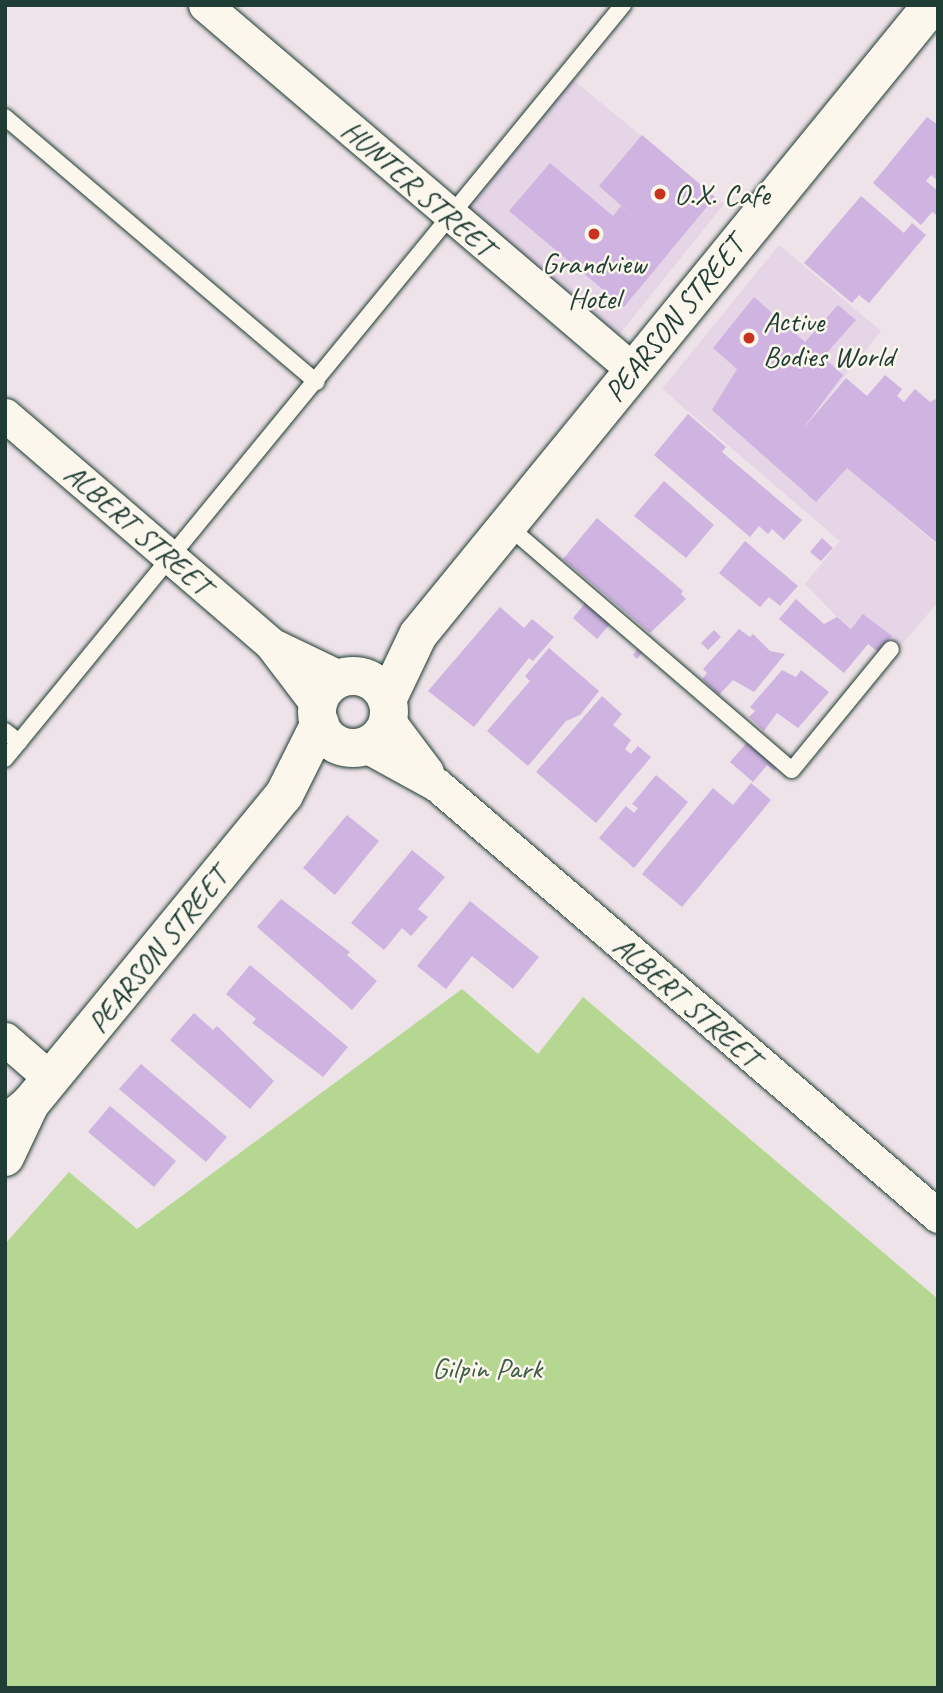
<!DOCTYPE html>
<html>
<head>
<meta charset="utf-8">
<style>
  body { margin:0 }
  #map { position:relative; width:943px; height:1693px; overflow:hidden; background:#eee3e8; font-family:Caveat,sans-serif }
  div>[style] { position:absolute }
  .built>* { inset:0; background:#e5d5e6 }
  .green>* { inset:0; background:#b5d791 }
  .building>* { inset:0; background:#cfb3e0 }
  .roads { filter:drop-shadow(0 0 2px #1f3d34) drop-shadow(0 0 2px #1f3d34) }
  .service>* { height:16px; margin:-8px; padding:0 8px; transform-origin:8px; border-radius:8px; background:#fbf7ec }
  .minor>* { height:33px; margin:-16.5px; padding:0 16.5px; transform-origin:16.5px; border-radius:16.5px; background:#fbf7ec }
  .tertiary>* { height:38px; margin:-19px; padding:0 19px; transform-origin:19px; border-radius:19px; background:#fbf7ec }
  .tertiary>.ring { margin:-19px; padding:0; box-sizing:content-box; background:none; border:38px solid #fbf7ec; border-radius:50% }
  .dots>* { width:19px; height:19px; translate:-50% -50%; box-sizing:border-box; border:4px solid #fbf7ec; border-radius:50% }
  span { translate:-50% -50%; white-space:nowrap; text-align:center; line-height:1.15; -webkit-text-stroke:5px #fbf7ec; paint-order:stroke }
  .street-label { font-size:30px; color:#1f3d34 }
  .poi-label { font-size:30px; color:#1f3d34 }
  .left { translate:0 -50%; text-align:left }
  .park-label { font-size:30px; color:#3d5c47 }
  .frame { position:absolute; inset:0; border:7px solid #1f3d34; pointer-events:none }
</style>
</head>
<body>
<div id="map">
  <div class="built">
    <i style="clip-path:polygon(566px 74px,724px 204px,603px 355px,443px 220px)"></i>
    <i style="clip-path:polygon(779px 245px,881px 331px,803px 429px,938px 546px,938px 602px,890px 658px,837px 617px,805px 584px,840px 541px,662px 389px)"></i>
  </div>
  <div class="green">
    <i style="clip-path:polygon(462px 989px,538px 1054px,583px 997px,938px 1299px,938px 1688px,5px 1688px,5px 1244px,69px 1172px,137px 1229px)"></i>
  </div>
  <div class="building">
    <i style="clip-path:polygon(927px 117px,938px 125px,938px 181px,931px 175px,926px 181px,938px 191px,938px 216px,932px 212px,921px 225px,873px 183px)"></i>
    <i style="clip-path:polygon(642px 135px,715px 197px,624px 307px,509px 211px,550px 163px,613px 216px,621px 206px,635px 218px,599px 186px)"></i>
    <i style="clip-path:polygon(861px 196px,904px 233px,912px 223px,926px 235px,869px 303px,859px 295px,852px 303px,804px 263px)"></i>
    <i style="clip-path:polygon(754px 297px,805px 342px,838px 305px,856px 320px,823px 357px,843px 375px,802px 430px,846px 378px,867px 396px,885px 375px,902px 389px,897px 396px,904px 402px,915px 389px,930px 402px,938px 398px,938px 544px,847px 468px,816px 502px,712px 410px,737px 369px,713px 348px)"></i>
    <i style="clip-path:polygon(688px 414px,726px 447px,722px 452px,802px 520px,784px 540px,772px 529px,768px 534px,759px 526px,750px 537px,654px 455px)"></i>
    <i style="clip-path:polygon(664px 481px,714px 525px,686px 558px,634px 516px)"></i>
    <i style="clip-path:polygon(597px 518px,683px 591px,681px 594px,686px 599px,650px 633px,563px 559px)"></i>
    <i style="clip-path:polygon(822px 538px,833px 548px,821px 561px,810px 552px)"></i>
    <i style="clip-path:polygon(745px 541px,798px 586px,780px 606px,769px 597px,760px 607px,719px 573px)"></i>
    <i style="clip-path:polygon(796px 599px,824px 624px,837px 617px,851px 629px,863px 614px,892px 636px,878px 652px,868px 644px,844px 673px,779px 619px)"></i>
    <i style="clip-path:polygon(586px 602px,611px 623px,597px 639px,573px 618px)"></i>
    <i style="clip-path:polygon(500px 607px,524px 628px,532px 619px,554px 637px,533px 661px,529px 658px,474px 727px,428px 691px)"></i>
    <i style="clip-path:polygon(739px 629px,750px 637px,753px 634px,770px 651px,785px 654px,754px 692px,733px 680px,719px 695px,702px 679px,707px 673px,703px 669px)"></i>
    <i style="clip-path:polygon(714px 630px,721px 637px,708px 650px,701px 643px)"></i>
    <i style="clip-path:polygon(639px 647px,643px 651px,637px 659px,633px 655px)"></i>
    <i style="clip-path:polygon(549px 648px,599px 691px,580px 715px,566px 721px,528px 766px,487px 731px,530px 681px,525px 676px)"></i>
    <i style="clip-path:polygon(782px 670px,796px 677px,801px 670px,829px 692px,798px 728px,777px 713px,764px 731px,749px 717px,755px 711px,750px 707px)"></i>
    <i style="clip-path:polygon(602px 696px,622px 714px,613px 725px,631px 740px,625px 749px,631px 754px,638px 746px,651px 757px,596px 823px,536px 772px)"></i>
    <i style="clip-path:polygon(749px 740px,779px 765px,774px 771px,767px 765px,753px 782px,730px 762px)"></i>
    <i style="clip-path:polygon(656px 775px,688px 802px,634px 868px,599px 838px,626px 806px,634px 813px,638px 808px,632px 804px)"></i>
    <i style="clip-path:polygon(751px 783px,771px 800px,682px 907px,642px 874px,713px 788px,733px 805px)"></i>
    <i style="clip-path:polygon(347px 815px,379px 841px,335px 895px,303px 868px)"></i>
    <i style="clip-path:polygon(412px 850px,445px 877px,418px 909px,428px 917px,411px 936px,402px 928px,384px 950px,351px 923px)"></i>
    <i style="clip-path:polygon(281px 899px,350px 952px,347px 955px,377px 981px,352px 1010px,257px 927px)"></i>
    <i style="clip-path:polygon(470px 901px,539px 957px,513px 989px,472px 956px,446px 989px,417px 966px)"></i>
    <i style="clip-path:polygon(250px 965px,348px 1047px,323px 1077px,252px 1023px,256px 1019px,226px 994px)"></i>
    <i style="clip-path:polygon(194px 1013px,213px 1030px,217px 1026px,274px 1081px,250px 1109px,170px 1040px)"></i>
    <i style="clip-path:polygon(141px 1064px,227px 1137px,206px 1162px,119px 1089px)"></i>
    <i style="clip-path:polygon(110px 1106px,176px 1161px,154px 1187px,88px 1132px)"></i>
  </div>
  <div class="roads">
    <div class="service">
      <i style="left:5px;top:117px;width:409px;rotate:40.4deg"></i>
      <i style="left:508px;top:526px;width:374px;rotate:40.7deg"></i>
      <i style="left:792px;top:770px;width:156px;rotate:-50.7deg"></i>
      <i style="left:5px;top:731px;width:18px;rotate:38deg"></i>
      <i style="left:5px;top:759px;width:975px;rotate:-50.66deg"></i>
    </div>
    <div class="minor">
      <i style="left:205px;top:5px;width:561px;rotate:40.45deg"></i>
      <i style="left:5px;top:415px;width:351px;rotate:40.7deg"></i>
      <i style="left:271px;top:644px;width:78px;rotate:52.8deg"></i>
      <i style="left:277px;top:647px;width:71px;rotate:25.8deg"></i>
      <i style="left:388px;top:720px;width:65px;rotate:53.1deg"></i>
      <i style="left:366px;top:746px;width:81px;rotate:28.8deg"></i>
      <i style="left:437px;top:785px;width:661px;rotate:40.7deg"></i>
      <i style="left:5px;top:1039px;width:61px;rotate:41deg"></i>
    </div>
    <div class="tertiary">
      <i class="ring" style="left:317px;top:676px;width:34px;height:34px"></i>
      <i style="left:387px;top:700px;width:72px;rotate:-64.5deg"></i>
      <i style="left:418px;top:635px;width:813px;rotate:-50.79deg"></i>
      <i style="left:5px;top:1125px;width:33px;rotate:-40deg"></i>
      <i style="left:30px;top:1104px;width:400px;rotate:-50.6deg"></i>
      <i style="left:284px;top:795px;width:80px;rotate:-63.4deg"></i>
      <i style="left:5px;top:1157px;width:59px;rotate:-64.7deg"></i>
    </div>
  </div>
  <div class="dots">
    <i style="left:660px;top:194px;background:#c8321e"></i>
    <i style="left:594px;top:234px;background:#c8321e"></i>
    <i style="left:749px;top:338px;background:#c8321e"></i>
  </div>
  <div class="street-label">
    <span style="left:418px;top:188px;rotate:41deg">HUNTER STREET</span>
    <span style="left:674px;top:319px;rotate:-51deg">PEARSON STREET</span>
    <span style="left:138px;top:529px;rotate:41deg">ALBERT STREET</span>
    <span style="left:157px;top:950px;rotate:-51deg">PEARSON STREET</span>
    <span style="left:687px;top:1001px;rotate:41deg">ALBERT STREET</span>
  </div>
  <div class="poi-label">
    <span class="left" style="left:674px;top:194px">O.X. Cafe</span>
    <span style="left:594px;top:280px">Grandview<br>Hotel</span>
    <span class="left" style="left:763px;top:338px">Active<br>Bodies World</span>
  </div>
  <div class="park-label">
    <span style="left:487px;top:1368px">Gilpin Park</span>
  </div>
  <div class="frame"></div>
</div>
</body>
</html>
